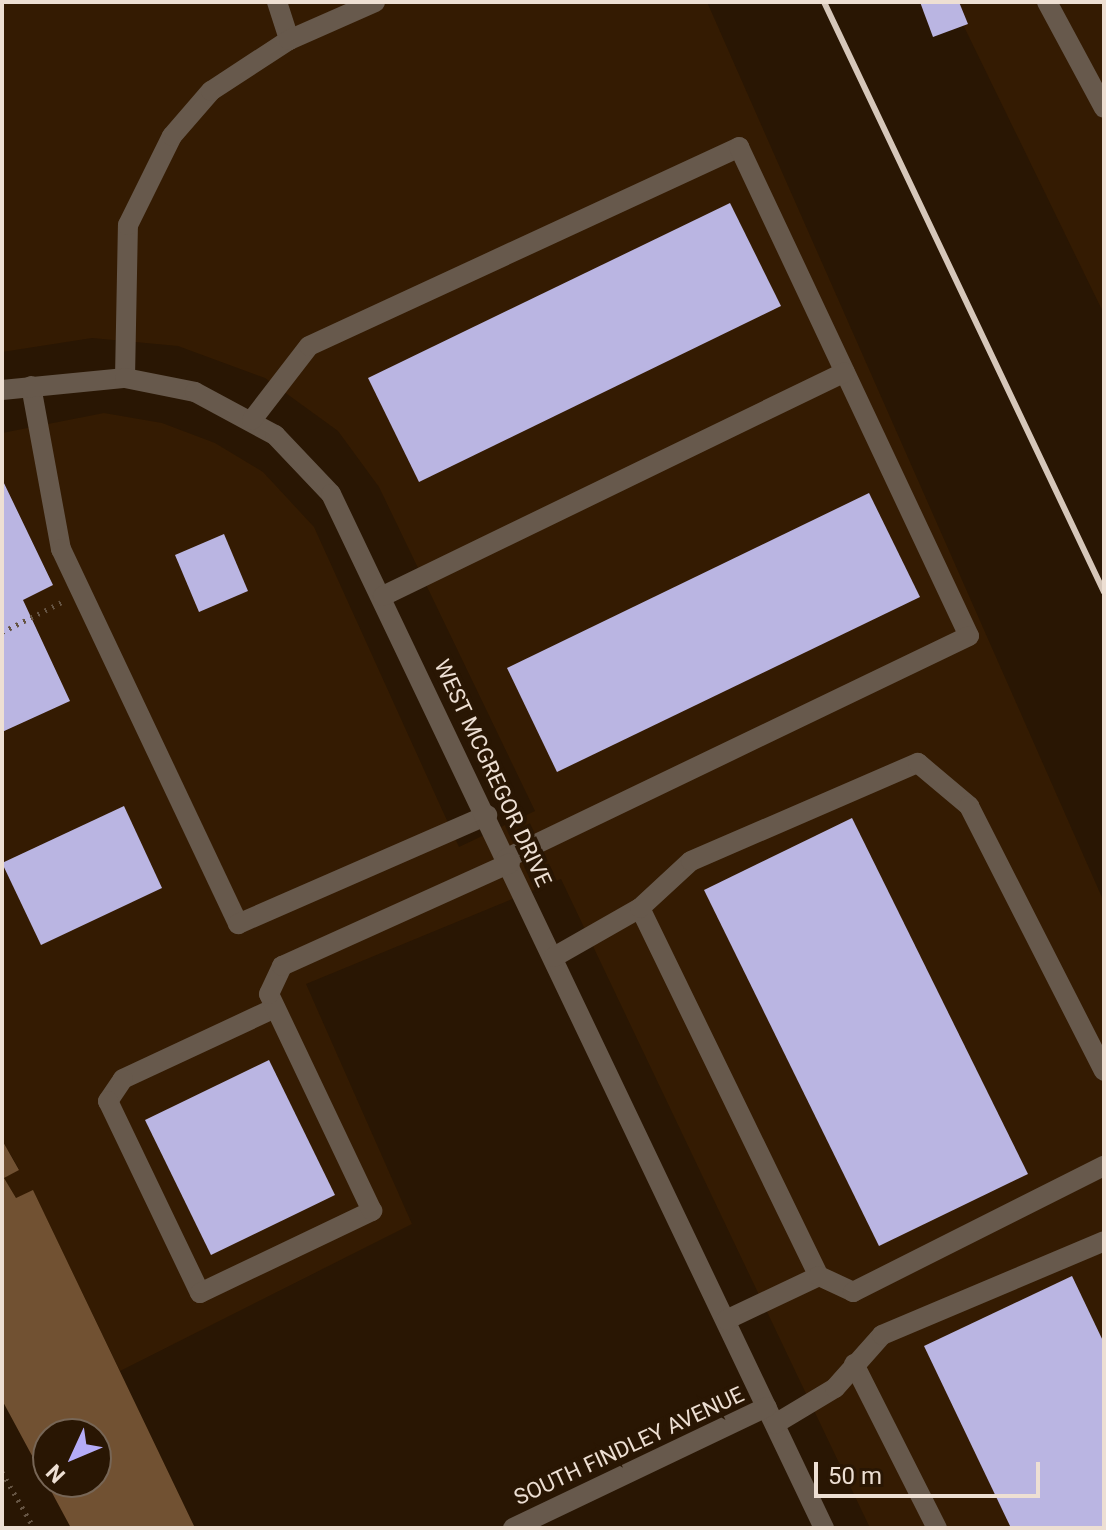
<!DOCTYPE html>
<html>
<head>
<meta charset="utf-8">
<style>
  body { margin:0 }
  #map { position:relative; width:1106px; height:1530px; overflow:hidden; background:#291603; font-family:Roboto,sans-serif }
  div>[style] { position:absolute }
  .built>* { inset:0; background:#341b02 }
  .water>* { inset:0; background:#715132 }
  .building>* { inset:0; background:#bab5e2 }
  .path>* { height:5px; margin-top:-2.5px; transform-origin:0; background:repeating-linear-gradient(90deg,#655443 0 2px,transparent 0 8px) }
  .minor>* { height:20px; margin:-10px; padding:0 10px; transform-origin:10px; border-radius:10px; background:#67594c }
  .rail>* { height:6px; margin:-3px; padding:0 3px; transform-origin:3px; border-radius:3px; background:#d6c7ba }
  span { translate:-50% -50%; white-space:nowrap; text-align:center; line-height:1.15; -webkit-text-stroke:8px #291603; paint-order:stroke }
  .street-label { font-size:22px; color:#eddfd3 }
  .frame { position:absolute; inset:0; border:4px solid #eddfd3; pointer-events:none }
  .north { position:absolute; left:32px; top:1418px; width:80px; height:80px; box-sizing:border-box; background:#291603; border:2px solid #776656; border-radius:50%; rotate:226deg; font-size:22px; font-weight:700; line-height:32px; text-align:center; color:#eddfd3 }
  .north::after { content:''; display:block; margin:auto; width:28px; height:36px; background:#b5acf8; clip-path:polygon(50% 0,100% 100%,50% 72%,0 100%) }
  .scale { position:absolute; left:814px; top:1462px; width:226px; height:36px; box-sizing:border-box; border:4px solid #eddfd3; border-top:0; padding-left:10px; font-size:24px; line-height:28px; white-space:nowrap; color:#eddfd3; -webkit-text-stroke:6px #291603; paint-order:stroke }
</style>
</head>
<body>
<div id="map">
  <div class="built">
    <i style="clip-path:polygon(2px 2px,707px 2px,1104px 902px,1104px 1528px,870px 1528px,561px 879px,306px 984px,412px 1224px,120px 1371px,33px 1191px,16px 1198px,4px 1178px,19px 1169px,2px 1140px,2px 433px,104px 413px,162px 423px,215px 443px,263px 472px,314px 527px,459px 847px,535px 811px,379px 487px,338px 431px,265px 378px,178px 346px,92px 338px,2px 352px)"></i>
    <i style="clip-path:polygon(952px 2px,1104px 2px,1104px 314px)"></i>
  </div>
  <div class="water">
    <i style="clip-path:polygon(evenodd,2px 1140px,19px 1170px,4px 1178px,16px 1198px,33px 1190px,195px 1528px,71px 1528px,2px 1400px,2px 1140px,48px 1434px,96px 1434px,96px 1482px,48px 1482px,48px 1434px)"></i>
  </div>
  <div class="building">
    <i style="clip-path:polygon(920px 2px,959px 2px,968px 24px,933px 37px)"></i>
    <i style="clip-path:polygon(730px 203px,781px 306px,419px 482px,368px 378px)"></i>
    <i style="clip-path:polygon(2px 479px,53px 585px,23px 600px,70px 701px,2px 732px)"></i>
    <i style="clip-path:polygon(869px 493px,920px 597px,557px 772px,507px 668px)"></i>
    <i style="clip-path:polygon(224px 534px,248px 591px,199px 612px,175px 555px)"></i>
    <i style="clip-path:polygon(124px 806px,162px 888px,41px 945px,2px 863px)"></i>
    <i style="clip-path:polygon(852px 818px,1028px 1174px,879px 1246px,704px 890px)"></i>
    <i style="clip-path:polygon(269px 1060px,335px 1195px,211px 1255px,145px 1120px)"></i>
    <i style="clip-path:polygon(1072px 1276px,1104px 1343px,1104px 1528px,1011px 1528px,924px 1346px)"></i>
  </div>
  <div class="path">
    <i style="left:2px;top:632px;width:67px;rotate:-26.6deg"></i>
    <i style="left:2px;top:1472px;width:64px;rotate:60.3deg"></i>
  </div>
  <div class="minor">
    <i style="left:277px;top:2px;width:40px;rotate:72deg"></i>
    <i style="left:1047px;top:2px;width:120px;rotate:61.7deg"></i>
    <i style="left:125px;top:378px;width:153px;rotate:-88.9deg"></i>
    <i style="left:128px;top:225px;width:99px;rotate:-63.7deg"></i>
    <i style="left:172px;top:136px;width:60px;rotate:-49.1deg"></i>
    <i style="left:211px;top:91px;width:93px;rotate:-33.2deg"></i>
    <i style="left:289px;top:40px;width:94px;rotate:-23.8deg"></i>
    <i style="left:31px;top:386px;width:166px;rotate:79.6deg"></i>
    <i style="left:61px;top:549px;width:415px;rotate:64.7deg"></i>
    <i style="left:238px;top:924px;width:272px;rotate:-23.6deg"></i>
    <i style="left:2px;top:390px;width:124px;rotate:-5.6deg"></i>
    <i style="left:125px;top:378px;width:71px;rotate:11.3deg"></i>
    <i style="left:195px;top:392px;width:91px;rotate:28.3deg"></i>
    <i style="left:275px;top:435px;width:81px;rotate:46.5deg"></i>
    <i style="left:331px;top:494px;width:1146px;rotate:64.51deg"></i>
    <i style="left:252px;top:420px;width:93px;rotate:-52.4deg"></i>
    <i style="left:309px;top:346px;width:474px;rotate:-24.8deg"></i>
    <i style="left:739px;top:147px;width:540px;rotate:64.81deg"></i>
    <i style="left:969px;top:636px;width:513px;rotate:154.33deg"></i>
    <i style="left:383px;top:596px;width:513px;rotate:-25.87deg"></i>
    <i style="left:640px;top:908px;width:409px;rotate:64.1deg"></i>
    <i style="left:554px;top:957px;width:99px;rotate:-29.7deg"></i>
    <i style="left:640px;top:908px;width:69px;rotate:-42.7deg"></i>
    <i style="left:691px;top:861px;width:247px;rotate:-23.4deg"></i>
    <i style="left:918px;top:763px;width:67px;rotate:40.1deg"></i>
    <i style="left:969px;top:806px;width:297px;rotate:63deg"></i>
    <i style="left:275px;top:1008px;width:168px;rotate:155deg"></i>
    <i style="left:123px;top:1079px;width:27px;rotate:124deg"></i>
    <i style="left:108px;top:1101px;width:213px;rotate:64.4deg"></i>
    <i style="left:200px;top:1293px;width:191px;rotate:-25.5deg"></i>
    <i style="left:372px;top:1211px;width:240px;rotate:-115.4deg"></i>
    <i style="left:269px;top:994px;width:31px;rotate:-65deg"></i>
    <i style="left:282px;top:966px;width:250px;rotate:-24.3deg"></i>
    <i style="left:726px;top:1320px;width:103px;rotate:-25.3deg"></i>
    <i style="left:819px;top:1276px;width:38px;rotate:25deg"></i>
    <i style="left:853px;top:1292px;width:281px;rotate:-26.7deg"></i>
    <i style="left:854px;top:1364px;width:184px;rotate:63.2deg"></i>
    <i style="left:775px;top:1424px;width:70px;rotate:-31deg"></i>
    <i style="left:835px;top:1388px;width:71px;rotate:-48.4deg"></i>
    <i style="left:882px;top:1335px;width:241px;rotate:-22.9deg"></i>
    <i style="left:513px;top:1528px;width:281px;rotate:-25.5deg"></i>
  </div>
  <div class="rail">
    <i style="left:824px;top:2px;width:653px;rotate:64.61deg"></i>
  </div>
  <div class="street-label">
    <span style="left:493px;top:773px;rotate:65deg">WEST MCGREGOR DRIVE</span>
    <span style="left:629px;top:1446px;rotate:-25deg">SOUTH FINDLEY AVENUE</span>
  </div>
  <div class="frame"></div>
  <div class="north">N</div>
  <div class="scale">50 m</div>
</div>
</body>
</html>
